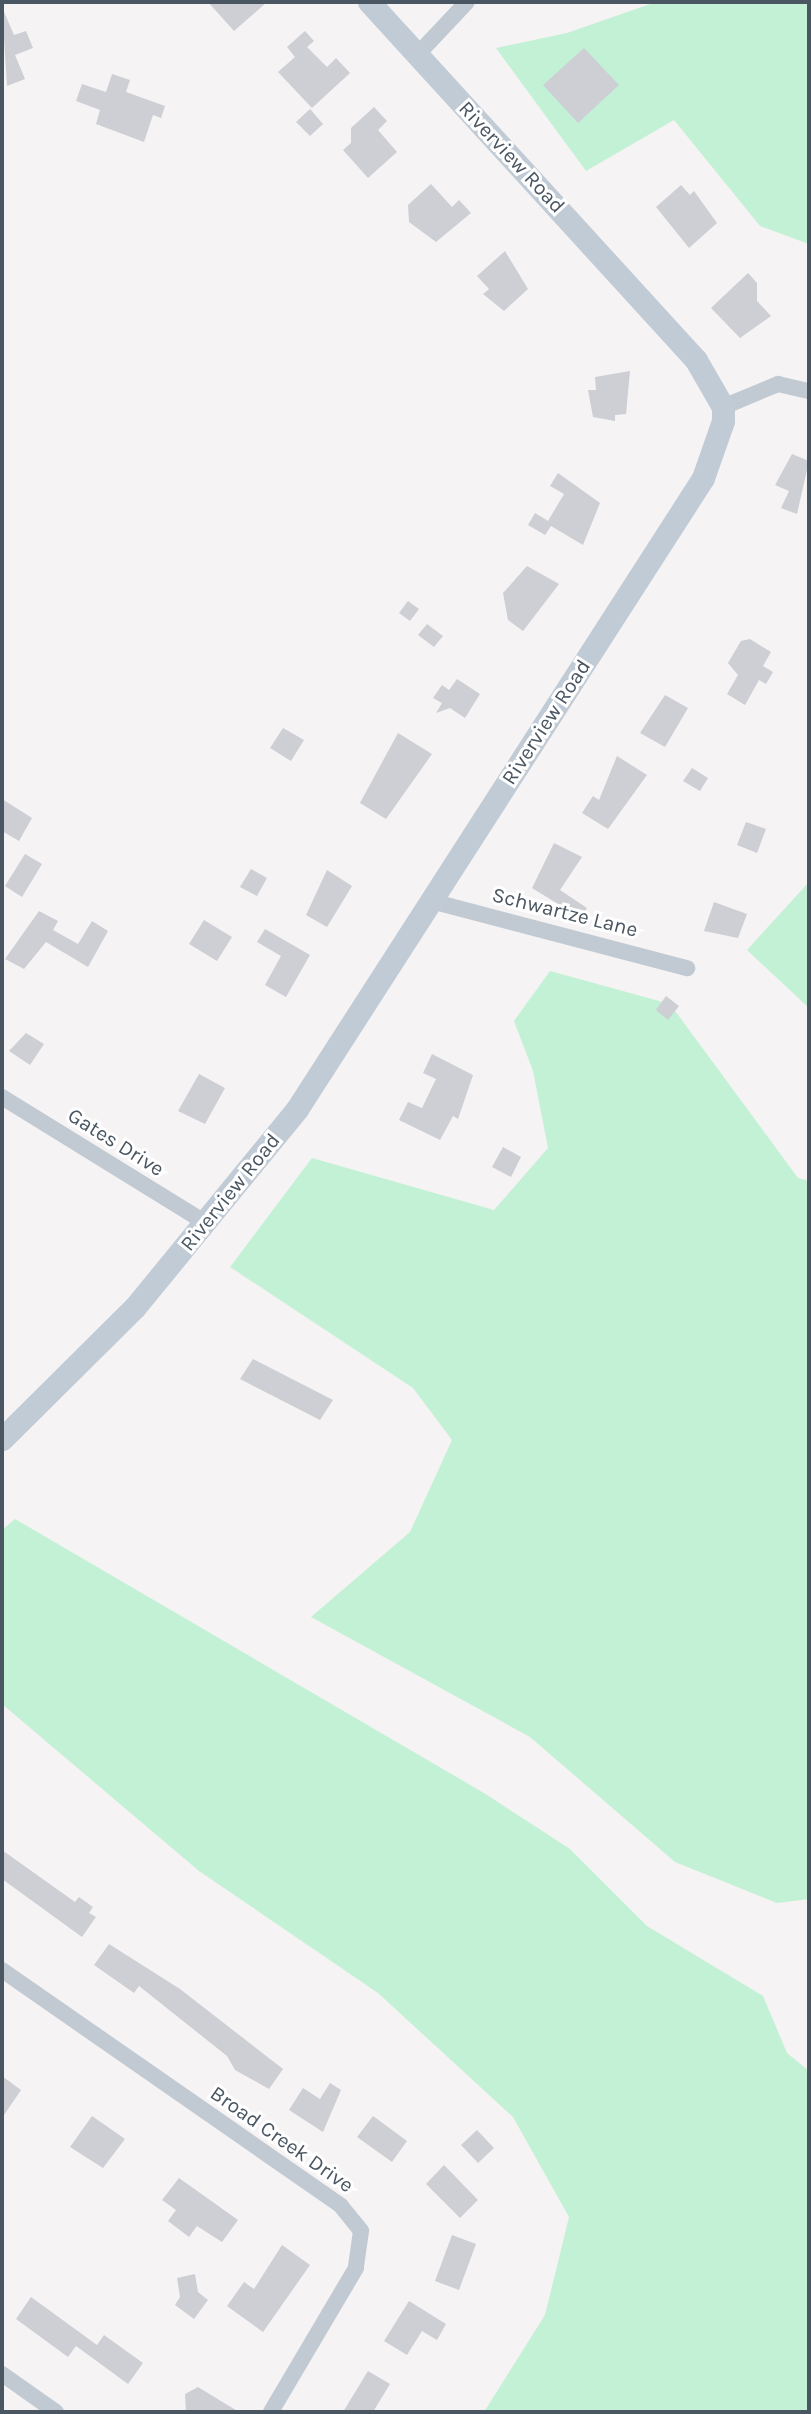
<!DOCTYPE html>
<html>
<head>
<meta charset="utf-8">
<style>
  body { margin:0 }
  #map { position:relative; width:811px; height:2414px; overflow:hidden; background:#f5f3f3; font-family:Karla,sans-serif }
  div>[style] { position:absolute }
  .green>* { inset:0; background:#c3f1d5 }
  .building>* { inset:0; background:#cdcfd5 }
  .street>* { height:16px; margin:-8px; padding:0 8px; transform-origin:8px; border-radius:8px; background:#c1cad2 }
  .secondary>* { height:23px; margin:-11.5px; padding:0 11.5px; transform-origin:11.5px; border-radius:11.5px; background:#c1cbd6 }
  span { translate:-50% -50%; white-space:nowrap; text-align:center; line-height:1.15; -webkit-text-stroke:6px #fff; paint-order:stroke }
  .street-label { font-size:21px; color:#4a5661 }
  .frame { position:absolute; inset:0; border:4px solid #4a5661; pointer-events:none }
</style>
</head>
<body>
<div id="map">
  <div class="green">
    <i style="clip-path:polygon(656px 2px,809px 2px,809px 244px,760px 226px,674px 120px,586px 171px,496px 48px,567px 33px)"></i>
    <i style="clip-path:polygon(809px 882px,809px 1008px,747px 950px)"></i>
    <i style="clip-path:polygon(550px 971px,670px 1004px,798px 1178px,809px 1181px,809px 1899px,777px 1903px,675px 1862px,530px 1737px,311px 1617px,410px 1532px,452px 1440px,413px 1388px,230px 1267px,312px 1158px,494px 1210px,548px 1148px,533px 1071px,514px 1021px)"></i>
    <i style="clip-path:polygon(15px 1519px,484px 1793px,570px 1849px,647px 1926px,763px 1996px,787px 2053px,809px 2071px,809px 2412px,484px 2412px,545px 2315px,569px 2217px,513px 2117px,378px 1993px,199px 1871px,2px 1704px,2px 1530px)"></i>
  </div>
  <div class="building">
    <i style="clip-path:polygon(208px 2px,267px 2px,234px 31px)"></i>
    <i style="clip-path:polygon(2px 7px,14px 35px,26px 31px,33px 48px,15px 55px,25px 79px,7px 86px)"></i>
    <i style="clip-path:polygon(305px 31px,314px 41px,307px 47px,327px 67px,336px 58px,350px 73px,312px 108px,278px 72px,295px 57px,287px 47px)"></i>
    <i style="clip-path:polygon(584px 48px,619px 85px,578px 123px,543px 85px)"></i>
    <i style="clip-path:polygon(112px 74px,130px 80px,126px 92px,165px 106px,161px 118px,153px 115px,144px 142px,96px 124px,100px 110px,76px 101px,82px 84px,106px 92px)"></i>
    <i style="clip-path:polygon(374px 107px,387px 121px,378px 130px,397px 152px,368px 178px,343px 150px,351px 143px,351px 128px)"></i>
    <i style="clip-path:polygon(310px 109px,323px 124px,310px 136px,296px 122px)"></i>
    <i style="clip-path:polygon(431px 184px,452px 207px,459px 200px,471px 213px,436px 242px,409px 222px,408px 205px)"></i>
    <i style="clip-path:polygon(681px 185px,690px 195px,694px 191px,717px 223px,689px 248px,656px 207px)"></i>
    <i style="clip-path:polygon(505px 251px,528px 289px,504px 311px,483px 294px,489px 289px,477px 276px)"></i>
    <i style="clip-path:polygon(748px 273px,757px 283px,757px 301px,771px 316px,740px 338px,711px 308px)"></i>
    <i style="clip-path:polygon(630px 371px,626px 414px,615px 415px,615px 421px,593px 417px,588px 390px,596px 390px,595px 377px)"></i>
    <i style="clip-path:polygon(792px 454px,809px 461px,797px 514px,781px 508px,789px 491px,775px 485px)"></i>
    <i style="clip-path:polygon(558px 473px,600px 503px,583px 545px,551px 526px,545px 535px,528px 525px,535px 513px,548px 521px,564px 494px,550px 486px)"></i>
    <i style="clip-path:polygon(527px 566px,559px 584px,523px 631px,508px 620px,503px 593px)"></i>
    <i style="clip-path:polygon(408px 601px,419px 609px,410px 621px,399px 613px)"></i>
    <i style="clip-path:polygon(427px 624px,443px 636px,434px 647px,418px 635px)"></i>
    <i style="clip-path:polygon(750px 639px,771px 652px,763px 666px,773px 672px,766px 684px,759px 680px,745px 705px,727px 694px,738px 675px,728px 663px,741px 641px)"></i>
    <i style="clip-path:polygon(457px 679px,480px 694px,465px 718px,450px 708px,436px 713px,442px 703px,433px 698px,442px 685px,449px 690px)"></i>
    <i style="clip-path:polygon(665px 695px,688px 708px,665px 747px,640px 733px)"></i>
    <i style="clip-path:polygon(283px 728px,304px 740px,291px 761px,270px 748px)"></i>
    <i style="clip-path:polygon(398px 733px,432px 754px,386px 819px,360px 803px)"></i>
    <i style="clip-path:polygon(617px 756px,647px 775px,608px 829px,582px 813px,593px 796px,599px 800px)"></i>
    <i style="clip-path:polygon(692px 768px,708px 778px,700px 791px,683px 781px)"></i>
    <i style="clip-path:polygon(2px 799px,32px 818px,19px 841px,2px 831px)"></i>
    <i style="clip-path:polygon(746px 822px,766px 829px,757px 853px,737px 845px)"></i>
    <i style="clip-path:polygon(554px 843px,582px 857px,560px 890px,587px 908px,581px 918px,532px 888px)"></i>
    <i style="clip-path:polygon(25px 854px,42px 864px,22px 897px,5px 886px)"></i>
    <i style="clip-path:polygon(251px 869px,267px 878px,257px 896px,240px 887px)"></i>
    <i style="clip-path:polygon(327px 870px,352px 886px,327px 927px,306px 915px)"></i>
    <i style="clip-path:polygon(714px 902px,747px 914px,738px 938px,704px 931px)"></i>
    <i style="clip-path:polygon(39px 911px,58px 921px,53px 930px,78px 944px,92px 921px,108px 931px,88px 967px,46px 942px,24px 969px,5px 959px)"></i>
    <i style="clip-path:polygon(204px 920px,232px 937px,217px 961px,189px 944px)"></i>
    <i style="clip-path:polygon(265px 929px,310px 955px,286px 997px,265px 985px,281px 956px,257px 942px)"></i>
    <i style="clip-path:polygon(666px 996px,679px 1006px,668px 1020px,656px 1010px)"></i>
    <i style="clip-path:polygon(26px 1033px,44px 1044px,30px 1065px,9px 1051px)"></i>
    <i style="clip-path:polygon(432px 1054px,473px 1075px,458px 1119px,453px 1116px,440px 1140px,399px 1120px,408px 1102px,422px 1108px,436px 1079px,423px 1073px)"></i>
    <i style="clip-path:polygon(199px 1074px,225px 1088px,205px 1124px,178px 1111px)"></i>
    <i style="clip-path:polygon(503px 1147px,521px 1157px,511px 1177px,492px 1167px)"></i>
    <i style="clip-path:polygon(253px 1359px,333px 1400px,320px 1420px,240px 1379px)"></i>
    <i style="clip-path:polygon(2px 1850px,75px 1902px,79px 1897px,93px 1907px,89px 1913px,96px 1917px,82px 1937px,2px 1879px)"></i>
    <i style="clip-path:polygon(109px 1944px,180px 1989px,283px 2069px,269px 2089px,235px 2070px,227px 2056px,139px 1986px,134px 1993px,94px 1965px)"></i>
    <i style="clip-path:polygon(2px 2076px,21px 2090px,2px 2118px)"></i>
    <i style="clip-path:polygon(330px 2083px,341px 2090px,323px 2132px,289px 2110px,303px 2088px,320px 2099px)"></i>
    <i style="clip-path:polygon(92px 2116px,125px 2139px,103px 2168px,70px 2147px)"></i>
    <i style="clip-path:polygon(373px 2116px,407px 2141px,392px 2162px,357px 2137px)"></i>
    <i style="clip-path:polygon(477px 2130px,494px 2148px,478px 2163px,461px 2145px)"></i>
    <i style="clip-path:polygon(444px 2165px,478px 2200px,460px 2218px,426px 2184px)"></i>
    <i style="clip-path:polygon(179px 2178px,238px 2220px,222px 2242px,197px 2226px,189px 2237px,168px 2221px,176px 2210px,162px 2200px)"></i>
    <i style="clip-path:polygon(452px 2235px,476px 2244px,459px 2290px,435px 2281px)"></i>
    <i style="clip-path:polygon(282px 2245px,310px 2265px,263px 2332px,227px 2306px,244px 2282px,254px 2289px)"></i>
    <i style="clip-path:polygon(195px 2274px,198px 2292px,208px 2300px,194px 2319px,175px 2305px,180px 2297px,177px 2278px)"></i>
    <i style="clip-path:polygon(31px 2297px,97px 2345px,104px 2335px,143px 2363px,128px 2384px,76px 2346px,68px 2357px,16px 2319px)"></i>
    <i style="clip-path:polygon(409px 2301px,446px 2324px,437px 2340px,422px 2331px,407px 2355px,384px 2341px)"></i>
    <i style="clip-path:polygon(368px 2371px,390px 2384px,373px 2412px,343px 2412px)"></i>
    <i style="clip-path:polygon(198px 2387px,239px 2412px,186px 2412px,185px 2394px)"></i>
  </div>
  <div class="street">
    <i style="left:418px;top:54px;width:71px;rotate:-46.7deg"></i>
    <i style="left:723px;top:407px;width:60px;rotate:-22.7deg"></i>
    <i style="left:778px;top:384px;width:32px;rotate:13deg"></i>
    <i style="left:431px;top:901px;width:265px;rotate:14.7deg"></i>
    <i style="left:2px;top:1097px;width:242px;rotate:31.7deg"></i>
    <i style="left:2px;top:1970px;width:413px;rotate:34.8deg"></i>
    <i style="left:341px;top:2206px;width:32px;rotate:51deg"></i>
    <i style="left:361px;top:2231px;width:37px;rotate:98deg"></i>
    <i style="left:356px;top:2268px;width:167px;rotate:120.6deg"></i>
    <i style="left:2px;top:2374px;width:66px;rotate:35.1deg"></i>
  </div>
  <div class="secondary">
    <i style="left:2px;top:1439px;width:187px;rotate:-44.8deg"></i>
    <i style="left:135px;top:1307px;width:256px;rotate:-50.7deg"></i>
    <i style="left:297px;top:1109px;width:750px;rotate:-57.24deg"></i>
    <i style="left:703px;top:478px;width:60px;rotate:-70.7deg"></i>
    <i style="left:723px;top:421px;width:14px;rotate:-90deg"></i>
    <i style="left:723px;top:407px;width:54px;rotate:-119.9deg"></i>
    <i style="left:696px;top:360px;width:485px;rotate:-132.4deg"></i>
  </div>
  <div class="street-label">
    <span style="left:512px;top:157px;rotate:47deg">Riverview Road</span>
    <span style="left:546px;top:722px;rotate:-57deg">Riverview Road</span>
    <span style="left:565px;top:912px;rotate:14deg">Schwartze Lane</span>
    <span style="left:116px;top:1142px;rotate:32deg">Gates Drive</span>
    <span style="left:230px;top:1192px;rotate:-51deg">Riverview Road</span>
    <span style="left:282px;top:2139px;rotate:35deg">Broad Creek Drive</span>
  </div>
  <div class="frame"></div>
</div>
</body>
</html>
